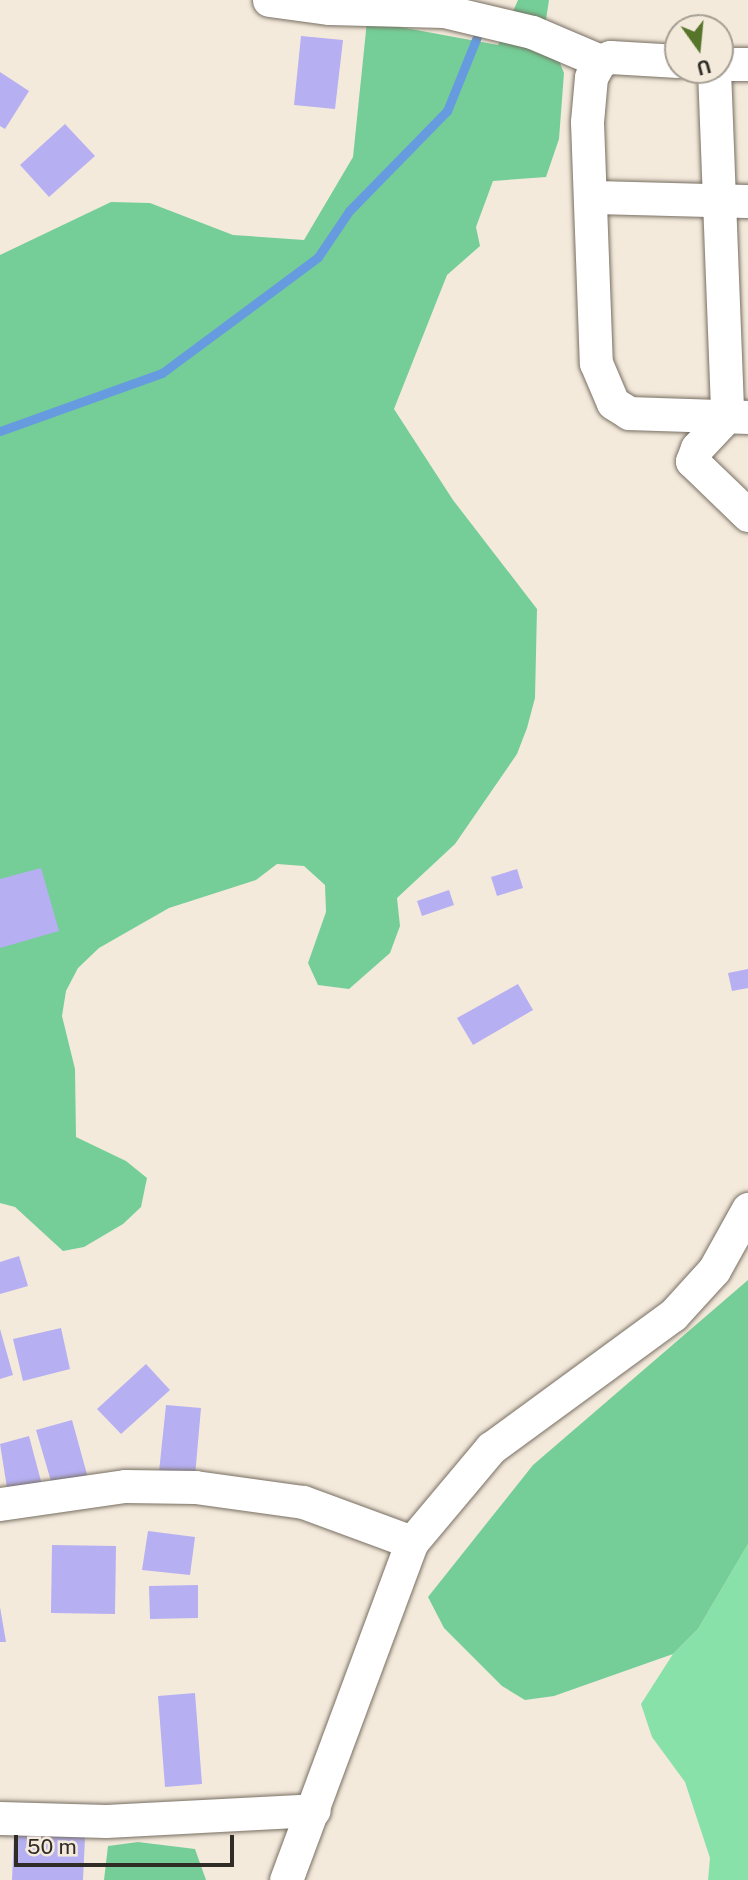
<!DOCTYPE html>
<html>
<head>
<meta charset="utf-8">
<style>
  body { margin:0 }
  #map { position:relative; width:748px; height:1880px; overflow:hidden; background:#f4eadc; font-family:"Public Sans",sans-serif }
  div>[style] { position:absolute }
  .green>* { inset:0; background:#88e1a9 }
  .forest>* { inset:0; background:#75ce97 }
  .stream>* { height:9px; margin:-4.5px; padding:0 4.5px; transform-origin:4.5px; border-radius:4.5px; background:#669be0 }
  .building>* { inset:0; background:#b6aff2 }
  .roads { filter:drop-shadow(0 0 2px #776f62) drop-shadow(0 0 2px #776f62) }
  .minor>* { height:33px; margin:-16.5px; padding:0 16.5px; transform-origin:16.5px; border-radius:16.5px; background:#fff }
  span { translate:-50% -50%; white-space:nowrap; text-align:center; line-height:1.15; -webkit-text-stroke:5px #f4eadc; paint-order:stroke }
  .north { position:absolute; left:664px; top:14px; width:70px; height:70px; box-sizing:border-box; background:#f4eadc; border:2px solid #a59e93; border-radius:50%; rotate:165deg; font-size:19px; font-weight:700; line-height:28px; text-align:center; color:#2f2c26 }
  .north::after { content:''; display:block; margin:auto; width:24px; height:32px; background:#57752a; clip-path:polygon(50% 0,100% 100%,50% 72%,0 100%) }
  .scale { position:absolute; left:14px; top:1835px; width:220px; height:32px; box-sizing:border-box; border:4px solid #2f2c26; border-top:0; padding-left:9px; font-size:21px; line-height:24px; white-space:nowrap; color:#2f2c26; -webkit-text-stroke:5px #f4eadc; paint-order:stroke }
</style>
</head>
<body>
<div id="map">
  <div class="green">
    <i style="clip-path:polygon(748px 1544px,748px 1880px,708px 1880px,710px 1858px,685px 1782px,652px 1737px,641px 1704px,673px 1654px,698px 1629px)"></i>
  </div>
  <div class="forest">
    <i style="clip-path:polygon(518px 0,549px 0,545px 26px,564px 73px,559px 139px,546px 177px,493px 181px,476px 227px,480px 246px,447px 275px,394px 409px,453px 500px,537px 609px,535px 698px,527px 728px,517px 754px,455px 844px,397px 898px,400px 926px,390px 953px,349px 989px,318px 985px,308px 963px,326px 912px,325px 885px,304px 866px,277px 864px,256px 880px,169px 908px,99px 948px,78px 968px,66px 991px,62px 1016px,75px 1069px,76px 1137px,126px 1161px,147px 1178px,141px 1207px,123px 1224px,84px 1247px,63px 1251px,15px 1207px,0 1203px,0 255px,111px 202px,150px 203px,233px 235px,304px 240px,353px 157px,367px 21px,498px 45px)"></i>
    <i style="clip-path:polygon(748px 1280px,748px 1544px,698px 1629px,673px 1654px,554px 1696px,525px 1700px,502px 1686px,444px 1628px,428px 1597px,533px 1465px)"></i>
    <i style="clip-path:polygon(138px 1842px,195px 1849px,206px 1880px,104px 1880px,108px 1846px)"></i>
  </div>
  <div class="stream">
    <i style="left:0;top:431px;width:172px;rotate:-19.7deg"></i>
    <i style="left:162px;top:373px;width:194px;rotate:-36.6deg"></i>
    <i style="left:318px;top:257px;width:55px;rotate:-56deg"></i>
    <i style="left:349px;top:211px;width:140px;rotate:-45.6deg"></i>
    <i style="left:447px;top:111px;width:91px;rotate:-68deg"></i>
  </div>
  <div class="building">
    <i style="clip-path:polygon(301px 36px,343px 40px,335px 109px,294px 105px)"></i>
    <i style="clip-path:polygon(0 72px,29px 91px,5px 129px,0 126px)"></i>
    <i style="clip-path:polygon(65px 124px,95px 156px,49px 197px,20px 165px)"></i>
    <i style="clip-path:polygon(41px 868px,59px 931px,0 948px,0 879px)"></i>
    <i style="clip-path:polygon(517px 869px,523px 888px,497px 896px,491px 877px)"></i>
    <i style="clip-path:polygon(449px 890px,454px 905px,422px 916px,417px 901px)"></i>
    <i style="clip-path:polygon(748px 969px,748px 988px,732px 991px,728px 973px)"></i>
    <i style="clip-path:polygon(518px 984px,533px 1010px,473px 1045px,457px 1018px)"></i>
    <i style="clip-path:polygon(19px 1256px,28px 1286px,0 1294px,0 1262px)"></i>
    <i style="clip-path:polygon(61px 1328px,70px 1369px,23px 1381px,13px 1339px)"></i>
    <i style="clip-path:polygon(0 1329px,13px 1375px,0 1379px)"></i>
    <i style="clip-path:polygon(146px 1364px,170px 1390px,121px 1434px,97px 1409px)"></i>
    <i style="clip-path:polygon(166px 1405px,201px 1408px,195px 1476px,159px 1472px)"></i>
    <i style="clip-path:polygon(72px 1420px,88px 1478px,53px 1488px,36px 1430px)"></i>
    <i style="clip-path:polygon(29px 1436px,42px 1485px,8px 1494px,0 1444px)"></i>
    <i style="clip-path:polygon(148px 1531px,195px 1537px,190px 1575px,142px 1570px)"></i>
    <i style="clip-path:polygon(52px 1545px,116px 1546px,115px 1614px,51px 1613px)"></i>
    <i style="clip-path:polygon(198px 1585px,198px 1618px,150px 1619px,149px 1586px)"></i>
    <i style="clip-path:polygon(0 1607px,6px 1642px,0 1642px)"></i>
    <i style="clip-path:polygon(195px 1693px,202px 1784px,165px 1787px,158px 1696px)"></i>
    <i style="clip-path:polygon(14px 1835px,85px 1837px,83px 1880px,12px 1880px)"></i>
  </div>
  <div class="roads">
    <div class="minor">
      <i style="left:269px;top:0;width:61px;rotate:7.6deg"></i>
      <i style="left:329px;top:8px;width:115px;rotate:1.5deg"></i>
      <i style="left:444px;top:11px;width:90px;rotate:13.4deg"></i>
      <i style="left:532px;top:32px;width:74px;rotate:23.1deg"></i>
      <i style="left:678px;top:61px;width:68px;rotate:-176.6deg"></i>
      <i style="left:610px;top:57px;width:11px;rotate:158deg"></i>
      <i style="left:600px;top:61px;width:18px;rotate:119deg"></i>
      <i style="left:591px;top:77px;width:45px;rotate:95.1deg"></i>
      <i style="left:587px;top:122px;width:241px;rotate:87.9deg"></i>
      <i style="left:596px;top:363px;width:43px;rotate:67deg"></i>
      <i style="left:613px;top:403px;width:19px;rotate:32deg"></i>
      <i style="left:629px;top:413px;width:119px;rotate:1.9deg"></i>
      <i style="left:720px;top:64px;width:28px"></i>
      <i style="left:714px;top:70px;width:346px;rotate:87.8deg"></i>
      <i style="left:727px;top:416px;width:44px;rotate:133.2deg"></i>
      <i style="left:697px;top:448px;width:14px;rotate:111deg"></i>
      <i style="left:692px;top:461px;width:78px;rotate:44deg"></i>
      <i style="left:593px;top:197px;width:155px;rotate:1.5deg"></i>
      <i style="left:0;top:1504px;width:126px;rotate:-8.2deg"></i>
      <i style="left:125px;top:1486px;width:70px;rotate:0.8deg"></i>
      <i style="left:195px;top:1487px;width:109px;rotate:7.9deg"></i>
      <i style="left:303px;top:1502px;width:116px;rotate:20.2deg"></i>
      <i style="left:0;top:1818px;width:106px;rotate:1.6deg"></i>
      <i style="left:106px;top:1821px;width:208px;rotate:-3deg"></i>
      <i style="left:286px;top:1880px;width:361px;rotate:-69.6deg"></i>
      <i style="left:412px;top:1542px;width:123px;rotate:-50deg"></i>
      <i style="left:491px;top:1448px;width:225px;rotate:-36.2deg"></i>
      <i style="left:673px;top:1315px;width:61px;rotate:-47.7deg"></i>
      <i style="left:714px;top:1270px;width:70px;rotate:-60.9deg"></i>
    </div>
  </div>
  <div class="north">U</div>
  <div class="scale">50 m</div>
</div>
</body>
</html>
